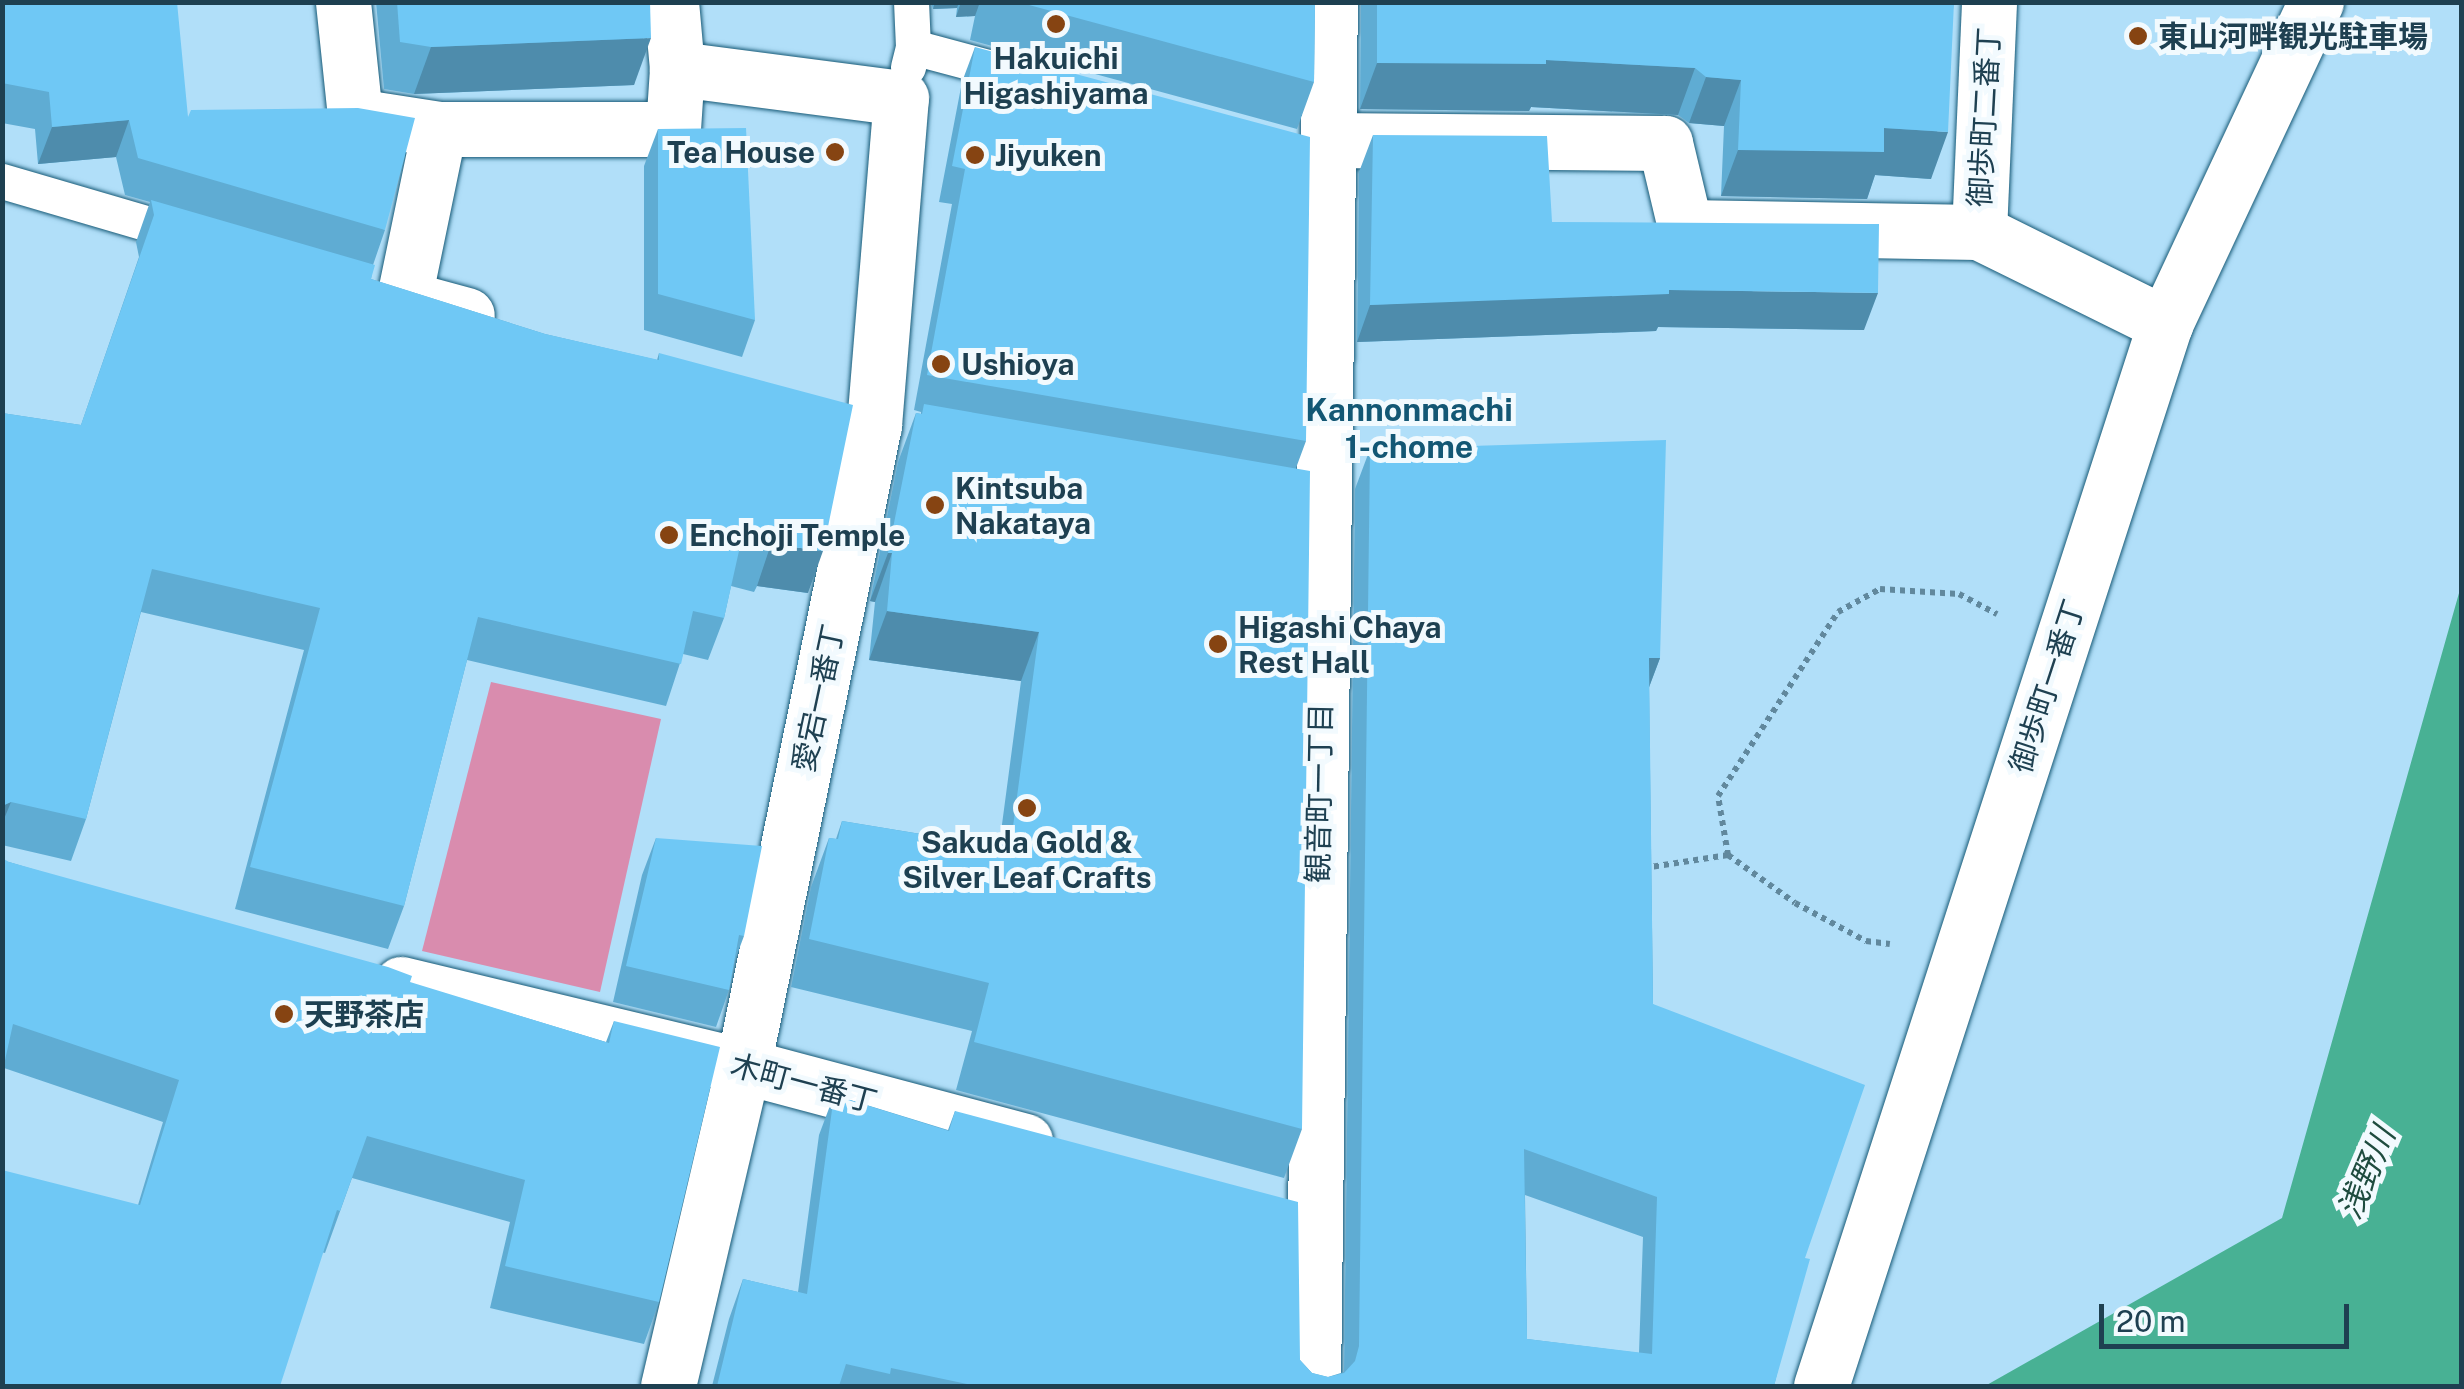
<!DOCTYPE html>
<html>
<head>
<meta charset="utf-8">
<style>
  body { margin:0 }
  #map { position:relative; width:2464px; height:1389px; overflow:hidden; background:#b1dff9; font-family:"Public Sans","Noto Sans JP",sans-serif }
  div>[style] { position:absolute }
  .green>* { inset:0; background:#d98cae }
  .water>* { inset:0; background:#48b194 }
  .path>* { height:6px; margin-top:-3px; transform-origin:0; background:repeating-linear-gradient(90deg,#61889d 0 5px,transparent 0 10px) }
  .roads { filter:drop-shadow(0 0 2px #175a77) drop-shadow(0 0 2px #175a77) }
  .service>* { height:35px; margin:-17.5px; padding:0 17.5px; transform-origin:17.5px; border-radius:17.5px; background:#fff }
  .minor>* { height:55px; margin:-27.5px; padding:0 27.5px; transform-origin:27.5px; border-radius:27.5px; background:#fff }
  .wall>* { inset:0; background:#5facd3 }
  .shaded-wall>* { inset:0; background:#4e8cac }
  .building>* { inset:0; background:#6fc8f5 }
  .dots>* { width:28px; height:28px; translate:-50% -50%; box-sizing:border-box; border:5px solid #f2fafe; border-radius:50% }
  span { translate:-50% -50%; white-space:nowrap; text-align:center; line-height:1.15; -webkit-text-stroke:10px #f2fafe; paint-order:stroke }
  .poi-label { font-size:30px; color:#1e4051; font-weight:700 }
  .left { translate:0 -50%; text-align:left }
  .right { translate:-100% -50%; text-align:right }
  .street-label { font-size:30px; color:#1e4051 }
  .neighbourhood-label { font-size:32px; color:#135774; font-weight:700 }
  .water-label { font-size:32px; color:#1f4c3f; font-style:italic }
  .frame { position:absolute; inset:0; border:5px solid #1e4051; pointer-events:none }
  .scale { position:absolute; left:2099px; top:1304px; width:250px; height:45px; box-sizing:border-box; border:5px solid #1e4051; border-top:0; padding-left:12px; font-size:30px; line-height:35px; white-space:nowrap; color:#1e4051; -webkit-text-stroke:8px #f2fafe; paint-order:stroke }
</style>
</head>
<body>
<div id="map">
  <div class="green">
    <i style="clip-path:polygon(491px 682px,661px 719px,600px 992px,422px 951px)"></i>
  </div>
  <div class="water">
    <i style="clip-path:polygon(2461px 586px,2461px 1386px,1985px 1386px,2282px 1218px)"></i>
  </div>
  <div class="path">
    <i style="left:1728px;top:855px;width:60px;rotate:-99.6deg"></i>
    <i style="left:1718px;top:796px;width:220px;rotate:-56.9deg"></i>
    <i style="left:1838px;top:612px;width:48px;rotate:-28.7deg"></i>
    <i style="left:1880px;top:589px;width:79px;rotate:3.6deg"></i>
    <i style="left:1959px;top:594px;width:43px;rotate:27.8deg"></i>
    <i style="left:1644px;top:868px;width:85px;rotate:-8.8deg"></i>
    <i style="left:1728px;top:855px;width:82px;rotate:35.6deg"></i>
    <i style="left:1795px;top:903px;width:81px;rotate:28.2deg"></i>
    <i style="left:1866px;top:941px;width:24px;rotate:7deg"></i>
  </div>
  <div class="roads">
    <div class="service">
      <i style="left:913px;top:47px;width:105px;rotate:15deg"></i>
      <i style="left:908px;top:67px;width:21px;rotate:-76deg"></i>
      <i style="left:913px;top:47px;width:45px;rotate:-92.5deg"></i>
      <i style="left:2px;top:181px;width:193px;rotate:16.3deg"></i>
    </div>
    <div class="minor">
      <i style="left:343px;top:2px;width:115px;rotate:84deg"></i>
      <i style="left:355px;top:116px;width:85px;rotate:8.8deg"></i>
      <i style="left:439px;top:129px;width:173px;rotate:101.7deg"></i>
      <i style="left:404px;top:298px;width:65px;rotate:15.1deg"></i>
      <i style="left:439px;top:129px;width:234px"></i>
      <i style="left:673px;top:129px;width:60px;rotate:-86.2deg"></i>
      <i style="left:677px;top:69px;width:67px;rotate:-95.1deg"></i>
      <i style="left:1328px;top:140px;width:337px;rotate:0.5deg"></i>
      <i style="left:1665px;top:143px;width:86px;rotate:76.6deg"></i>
      <i style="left:1685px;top:227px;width:294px;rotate:1deg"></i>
      <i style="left:1979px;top:232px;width:208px;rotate:26.3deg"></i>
      <i style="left:1979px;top:232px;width:230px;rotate:-87.5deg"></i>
      <i style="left:401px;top:984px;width:352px;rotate:13.5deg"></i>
      <i style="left:743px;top:1066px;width:292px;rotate:14.9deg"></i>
      <i style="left:668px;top:1386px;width:329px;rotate:-76.8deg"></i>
      <i style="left:743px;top:1066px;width:654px;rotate:-78.45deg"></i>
      <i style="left:874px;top:425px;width:328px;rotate:-85.3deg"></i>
      <i style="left:901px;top:98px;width:226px;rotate:-172.6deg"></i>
      <i style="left:1313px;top:1386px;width:1384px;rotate:-89.3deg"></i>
      <i style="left:1821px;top:1386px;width:1116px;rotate:-72.05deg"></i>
      <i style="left:2165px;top:324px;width:356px;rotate:-64.9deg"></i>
    </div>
  </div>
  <div class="wall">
    <i style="clip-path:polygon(2px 2px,188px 117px,385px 230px,373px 265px,371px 279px,545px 334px,657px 360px,659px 353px,808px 593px,757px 586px,754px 592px,731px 586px,724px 618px,708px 660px,683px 654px,666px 706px,467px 660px,404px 906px,388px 949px,235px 909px,304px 650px,141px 612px,86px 819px,71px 861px,2px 845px,2px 413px,81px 425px,139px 257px,136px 242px,150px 202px,125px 195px,116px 157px,38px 164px,35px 129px,2px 123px)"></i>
    <i style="clip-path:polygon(376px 2px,650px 2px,634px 85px,414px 94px,384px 89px)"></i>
    <i style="clip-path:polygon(931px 2px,1315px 2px,1314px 82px,1297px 129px,970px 40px,975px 16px,956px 17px,957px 8px,933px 9px)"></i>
    <i style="clip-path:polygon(1361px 2px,1954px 2px,1931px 179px,1875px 175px,1867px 199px,1721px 196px,1724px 126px,1689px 123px,1678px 115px,1531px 107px,1529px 111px,1360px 109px)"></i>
    <i style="clip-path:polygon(975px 47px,1306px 441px,1296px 468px,1302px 1129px,1284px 1178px,956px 1090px,972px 1031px,791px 987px,811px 887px,829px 838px,836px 839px,842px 821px,999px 847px,1021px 681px,869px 660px,875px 602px,870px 601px,898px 462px,916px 413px,921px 414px,921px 412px,914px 410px,952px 204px,939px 202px,962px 82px)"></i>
    <i style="clip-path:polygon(658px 129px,755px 320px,742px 357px,644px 330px,644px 166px)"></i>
    <i style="clip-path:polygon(1373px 135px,1552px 222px,1864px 330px,1658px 327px,1656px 331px,1357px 342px,1359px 172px)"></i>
    <i style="clip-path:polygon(evenodd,1370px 449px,1660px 658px,1649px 687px,1653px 1004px,1805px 1258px,1774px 1386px,712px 1386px,729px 1319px,743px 1279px,798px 1292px,819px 1135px,834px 1095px,948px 1130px,955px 1111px,1300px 1360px,1312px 1373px,1328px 1377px,1344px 1372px,1355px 489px,1370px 449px,1525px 1195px,1643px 1237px,1639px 1353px,1527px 1339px,1525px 1195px)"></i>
    <i style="clip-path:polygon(656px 838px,744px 936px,735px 960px,729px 990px,716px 1027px,613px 1002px,642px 875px)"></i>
    <i style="clip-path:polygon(9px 862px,606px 1042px,614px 1021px,659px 1302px,644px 1344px,490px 1308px,510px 1222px,352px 1178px,325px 1253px,138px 1205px,163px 1122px,4px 1068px)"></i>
  </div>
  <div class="shaded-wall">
    <i style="clip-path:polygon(935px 2px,959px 2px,957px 8px,933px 9px)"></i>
    <i style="clip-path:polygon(961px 2px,980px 2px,975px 16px,956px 17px)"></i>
    <i style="clip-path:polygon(651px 38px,634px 85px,414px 94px,431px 47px)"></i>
    <i style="clip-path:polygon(1546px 60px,1695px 68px,1678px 115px,1531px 107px,1529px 111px,1360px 109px,1377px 63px)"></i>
    <i style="clip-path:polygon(1706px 77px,1741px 80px,1724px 126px,1689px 123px)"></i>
    <i style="clip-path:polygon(129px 120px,116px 157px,38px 164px,52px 127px)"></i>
    <i style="clip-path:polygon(1884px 128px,1948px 132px,1931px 179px,1875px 175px,1867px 199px,1721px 196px,1738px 150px)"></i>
    <i style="clip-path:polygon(1669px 290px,1878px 293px,1864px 330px,1658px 327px,1656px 331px,1357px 342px,1370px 305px)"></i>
    <i style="clip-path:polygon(771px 544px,823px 551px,808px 593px,757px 586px)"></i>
    <i style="clip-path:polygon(888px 553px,892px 553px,875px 602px,870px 601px)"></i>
    <i style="clip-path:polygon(887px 611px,1039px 632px,1021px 681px,869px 660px)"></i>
    <i style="clip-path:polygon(1649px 658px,1660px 658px,1645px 698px)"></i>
    <i style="clip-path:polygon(11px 802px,2px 824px,2px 806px)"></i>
  </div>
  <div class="building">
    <i style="clip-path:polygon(2px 2px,177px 2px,188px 117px,191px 110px,358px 108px,415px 118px,385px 230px,138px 158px,129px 120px,52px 127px,49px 92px,2px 83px)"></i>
    <i style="clip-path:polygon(397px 2px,650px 2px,651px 38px,431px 47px,400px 42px)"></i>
    <i style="clip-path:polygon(1018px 2px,1315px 2px,1314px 82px)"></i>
    <i style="clip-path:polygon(1377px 2px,1954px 2px,1948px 132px,1884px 128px,1884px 152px,1738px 150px,1741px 80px,1706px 77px,1695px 68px,1546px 60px,1546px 64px,1377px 63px)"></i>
    <i style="clip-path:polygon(975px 47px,1310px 137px,1306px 441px,927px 375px,965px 169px,952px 166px)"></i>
    <i style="clip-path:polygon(746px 128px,755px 320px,658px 294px,658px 129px)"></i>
    <i style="clip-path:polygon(1373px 135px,1547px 136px,1552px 222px,1879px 224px,1878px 293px,1669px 290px,1669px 294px,1370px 305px)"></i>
    <i style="clip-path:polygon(151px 200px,375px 265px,371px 279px,545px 334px,659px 360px,659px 353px,853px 405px,823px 551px,771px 544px,770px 550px,741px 542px,724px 618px,693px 611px,681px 664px,478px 617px,404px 906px,250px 867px,320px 608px,152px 569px,86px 819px,11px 802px,2px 806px,2px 413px,81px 425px,154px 215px)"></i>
    <i style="clip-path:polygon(924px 404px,1310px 471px,1302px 1129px,974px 1042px,989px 983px,809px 939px,829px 838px,838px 839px,842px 821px,1010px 849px,1039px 632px,887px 611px,892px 553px,888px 553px,916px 413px,922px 414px)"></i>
    <i style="clip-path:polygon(evenodd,1666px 440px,1660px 658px,1649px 658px,1653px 1004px,1865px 1085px,1805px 1258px,1810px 1259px,1774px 1386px,977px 1386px,891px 1368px,890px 1374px,846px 1364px,839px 1386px,717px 1386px,743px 1279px,807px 1294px,834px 1095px,949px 1131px,955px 1111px,1298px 1202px,1300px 1360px,1312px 1373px,1328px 1377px,1344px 1373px,1355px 1361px,1359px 1346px,1370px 449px,1666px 440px,1524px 1149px,1657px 1197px,1652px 1354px,1527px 1339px,1524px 1149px)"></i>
    <i style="clip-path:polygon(656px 838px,762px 846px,744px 936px,739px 935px,729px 990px,626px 966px)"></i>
    <i style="clip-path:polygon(2px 858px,9px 862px,388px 967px,412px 976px,410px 982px,609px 1043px,614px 1021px,720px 1047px,659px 1302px,505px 1266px,525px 1180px,367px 1136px,340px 1211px,337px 1210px,280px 1386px,2px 1386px,2px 1170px,140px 1205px,179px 1080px,13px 1024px,2px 1074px)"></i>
  </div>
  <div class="dots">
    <i style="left:1056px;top:24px;background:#864412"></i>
    <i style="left:2138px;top:36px;background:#864412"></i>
    <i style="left:835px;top:152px;background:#864412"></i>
    <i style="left:975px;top:155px;background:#864412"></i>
    <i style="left:941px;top:364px;background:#864412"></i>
    <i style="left:935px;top:505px;background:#864412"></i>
    <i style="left:669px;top:535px;background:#864412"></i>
    <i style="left:1218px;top:644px;background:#864412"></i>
    <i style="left:1027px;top:808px;background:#864412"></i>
    <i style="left:284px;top:1014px;background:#864412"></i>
  </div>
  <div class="poi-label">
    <span class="left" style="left:2158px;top:36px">東山河畔観光駐車場</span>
    <span style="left:1056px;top:75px">Hakuichi<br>Higashiyama</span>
    <span class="right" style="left:815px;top:152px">Tea House</span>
    <span class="left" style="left:995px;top:155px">Jiyuken</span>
    <span class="left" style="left:961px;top:364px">Ushioya</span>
    <span class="left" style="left:955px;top:505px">Kintsuba<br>Nakataya</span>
    <span class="left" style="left:689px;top:535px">Enchoji Temple</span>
    <span class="left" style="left:1238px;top:644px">Higashi Chaya<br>Rest Hall</span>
    <span style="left:1027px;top:859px">Sakuda Gold &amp;<br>Silver Leaf Crafts</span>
    <span class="left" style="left:304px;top:1014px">天野茶店</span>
  </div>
  <div class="street-label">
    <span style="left:1984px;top:117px;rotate:-87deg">御歩町二番丁</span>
    <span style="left:2047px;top:686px;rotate:-72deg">御歩町一番丁</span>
    <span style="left:818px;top:698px;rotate:-78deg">愛宕一番丁</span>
    <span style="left:1319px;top:793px;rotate:-89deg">観音町一丁目</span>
    <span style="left:804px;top:1083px;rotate:15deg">木町一番丁</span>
  </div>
  <div class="neighbourhood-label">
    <span style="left:1409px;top:429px">Kannonmachi<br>1-chome</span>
  </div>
  <div class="water-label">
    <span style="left:2367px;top:1173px;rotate:-67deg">浅野川</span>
  </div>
  <div class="frame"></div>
  <div class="scale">20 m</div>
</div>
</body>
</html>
